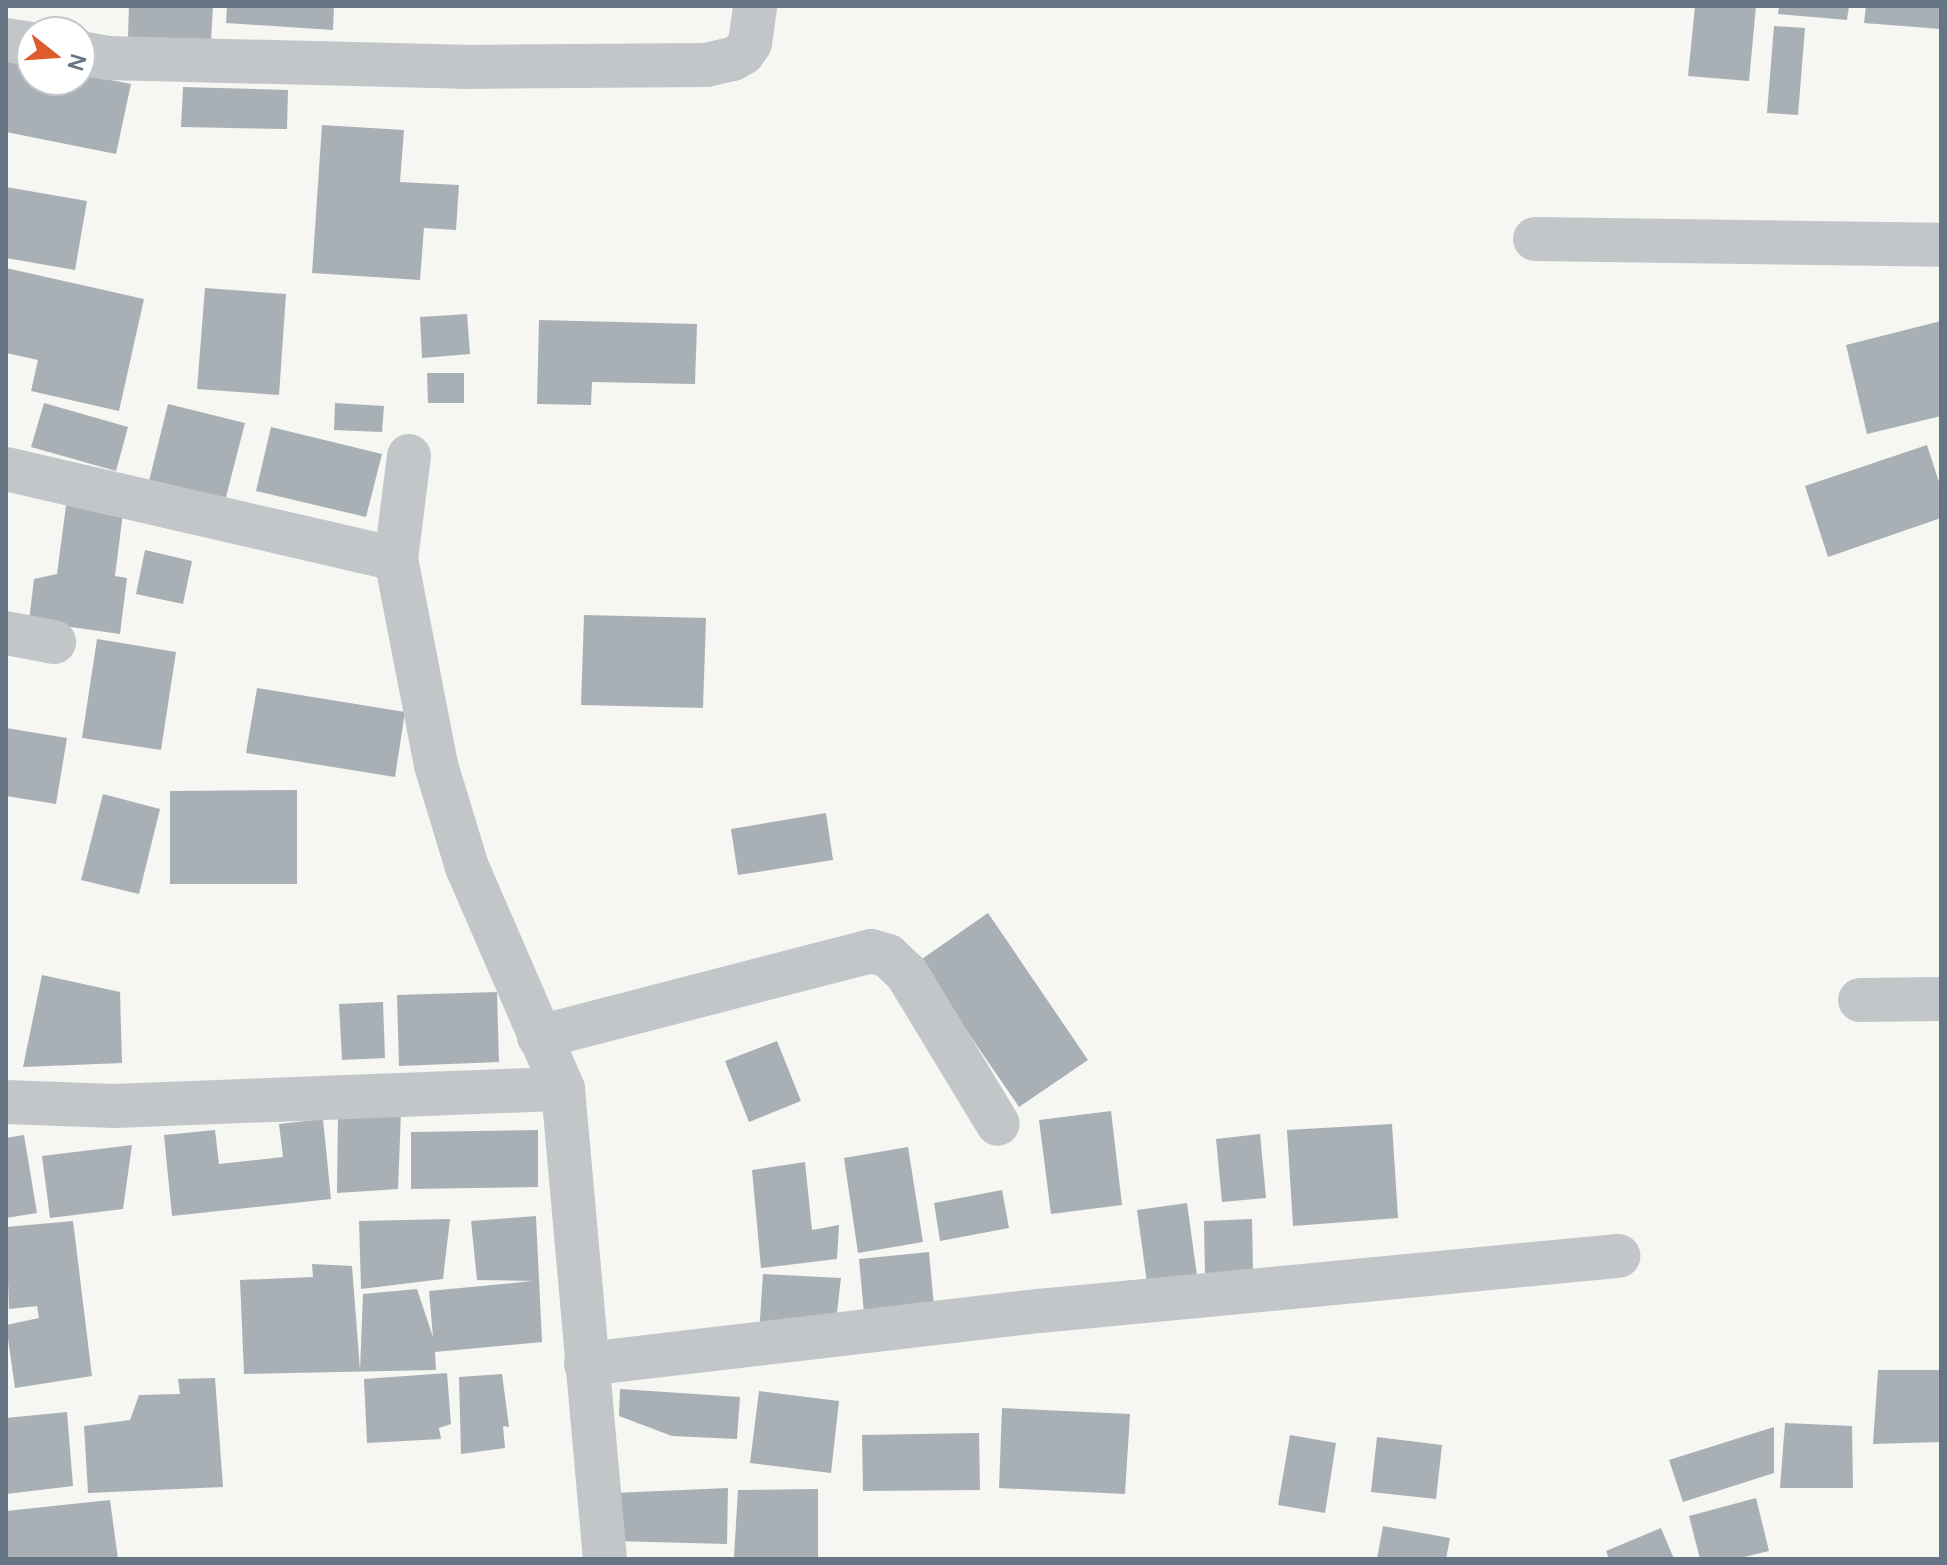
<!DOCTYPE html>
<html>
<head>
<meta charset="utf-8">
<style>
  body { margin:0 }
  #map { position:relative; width:1947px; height:1565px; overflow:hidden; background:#f6f6f3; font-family:Manrope,sans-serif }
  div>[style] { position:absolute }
  .building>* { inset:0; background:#a9b0b5 }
  .minor>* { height:44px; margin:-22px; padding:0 22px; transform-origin:22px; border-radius:22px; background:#c2c6c9 }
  span { translate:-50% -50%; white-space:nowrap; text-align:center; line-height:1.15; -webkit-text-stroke:8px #fff; paint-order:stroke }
  .frame { position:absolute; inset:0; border:8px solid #667583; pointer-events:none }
  .north { position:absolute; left:16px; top:16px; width:80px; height:80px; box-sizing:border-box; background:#fff; border:2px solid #c2c8cd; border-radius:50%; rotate:107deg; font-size:22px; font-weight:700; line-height:32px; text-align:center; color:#667583 }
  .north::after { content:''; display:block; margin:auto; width:28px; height:36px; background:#de5b2b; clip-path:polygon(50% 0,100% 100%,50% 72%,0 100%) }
</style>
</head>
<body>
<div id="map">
  <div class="building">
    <i style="clip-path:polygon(129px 6px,213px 6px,211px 41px,128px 37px)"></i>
    <i style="clip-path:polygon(227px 6px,334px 6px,333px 30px,226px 23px)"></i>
    <i style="clip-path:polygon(1695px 6px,1756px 6px,1749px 81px,1688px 76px)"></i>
    <i style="clip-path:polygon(1779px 6px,1849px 6px,1847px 20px,1778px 14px)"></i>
    <i style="clip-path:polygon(1866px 6px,1941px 6px,1941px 29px,1864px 23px)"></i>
    <i style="clip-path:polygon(1774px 26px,1805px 28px,1798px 115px,1767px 113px)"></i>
    <i style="clip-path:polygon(6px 59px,32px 64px,32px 80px,80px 80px,80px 74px,131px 84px,116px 154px,6px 132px)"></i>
    <i style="clip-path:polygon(183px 87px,288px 90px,287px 129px,181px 127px)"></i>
    <i style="clip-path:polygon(322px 125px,404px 130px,400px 182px,459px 185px,456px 230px,424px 228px,420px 280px,312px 273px)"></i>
    <i style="clip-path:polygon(6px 187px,87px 201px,75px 270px,6px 258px)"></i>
    <i style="clip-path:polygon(6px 268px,144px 299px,119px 411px,31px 391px,38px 360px,6px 353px)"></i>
    <i style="clip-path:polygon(205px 288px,286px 294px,279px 395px,197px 389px)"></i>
    <i style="clip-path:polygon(467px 314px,470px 354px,422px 358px,420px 317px)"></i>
    <i style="clip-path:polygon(539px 320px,697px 324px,695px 384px,592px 382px,591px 405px,537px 404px)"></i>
    <i style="clip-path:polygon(1941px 321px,1941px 416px,1867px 434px,1846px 345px)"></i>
    <i style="clip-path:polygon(427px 373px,464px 373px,464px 403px,428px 403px)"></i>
    <i style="clip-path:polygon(44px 403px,128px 427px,116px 471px,31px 447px)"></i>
    <i style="clip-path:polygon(335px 403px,384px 406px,382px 432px,334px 430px)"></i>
    <i style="clip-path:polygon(168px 404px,245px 423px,225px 501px,149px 481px)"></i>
    <i style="clip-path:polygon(271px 427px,382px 454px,366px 517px,256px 491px)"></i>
    <i style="clip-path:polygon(1927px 445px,1941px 488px,1941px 518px,1828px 557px,1805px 486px)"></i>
    <i style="clip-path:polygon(67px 498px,124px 505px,115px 576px,127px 578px,120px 634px,29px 621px,34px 579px,57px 574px)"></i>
    <i style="clip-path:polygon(145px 550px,192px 561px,183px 604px,136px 594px)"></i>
    <i style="clip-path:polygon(584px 615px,706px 618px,703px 708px,581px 705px)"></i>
    <i style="clip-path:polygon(97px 639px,176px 652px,161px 750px,82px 738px)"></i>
    <i style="clip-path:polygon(257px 688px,405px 712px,395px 777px,246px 753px)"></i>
    <i style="clip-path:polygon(6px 728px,67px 738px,56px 804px,6px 796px)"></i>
    <i style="clip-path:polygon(297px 790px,297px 884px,170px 884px,170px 791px)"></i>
    <i style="clip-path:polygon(103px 794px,160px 809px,139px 894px,81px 880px)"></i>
    <i style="clip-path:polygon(826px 813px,833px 860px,738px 875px,731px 829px)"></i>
    <i style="clip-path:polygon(988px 913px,1088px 1060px,1019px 1107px,919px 961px)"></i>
    <i style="clip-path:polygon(42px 975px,120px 992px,122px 1063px,23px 1067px)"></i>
    <i style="clip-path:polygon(497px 992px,499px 1062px,399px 1066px,397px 995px)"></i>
    <i style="clip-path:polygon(383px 1002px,385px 1058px,342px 1060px,339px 1004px)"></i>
    <i style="clip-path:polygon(777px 1041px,801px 1101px,749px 1122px,725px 1061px)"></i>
    <i style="clip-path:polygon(1111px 1111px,1122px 1205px,1051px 1214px,1039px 1120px)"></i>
    <i style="clip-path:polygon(401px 1112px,398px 1189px,337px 1193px,338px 1115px)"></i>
    <i style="clip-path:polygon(323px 1119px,331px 1199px,172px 1216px,164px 1135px,215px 1130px,219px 1164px,283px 1157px,279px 1124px)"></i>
    <i style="clip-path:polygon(1392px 1124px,1398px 1218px,1293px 1226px,1287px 1130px)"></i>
    <i style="clip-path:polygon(538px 1130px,538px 1187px,411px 1189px,411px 1132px)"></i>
    <i style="clip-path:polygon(1260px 1134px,1266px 1198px,1222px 1202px,1216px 1139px)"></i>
    <i style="clip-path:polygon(24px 1135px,37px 1213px,6px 1218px,6px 1138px)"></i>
    <i style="clip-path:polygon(132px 1145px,123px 1209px,50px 1218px,42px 1156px)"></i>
    <i style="clip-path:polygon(908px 1147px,923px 1242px,858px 1253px,844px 1158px)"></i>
    <i style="clip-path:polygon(805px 1162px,812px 1230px,839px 1225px,837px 1259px,761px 1268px,752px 1170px)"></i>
    <i style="clip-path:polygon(1002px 1190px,1009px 1228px,940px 1241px,934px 1203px)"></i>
    <i style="clip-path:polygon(1187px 1203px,1198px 1283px,1148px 1290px,1137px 1210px)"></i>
    <i style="clip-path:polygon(536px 1216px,542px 1342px,435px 1352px,436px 1370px,244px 1374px,240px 1280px,313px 1277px,312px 1264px,352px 1266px,360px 1370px,363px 1294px,417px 1289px,433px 1337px,429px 1291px,533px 1281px,477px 1280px,471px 1221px)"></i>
    <i style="clip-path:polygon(450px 1219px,443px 1279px,361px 1289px,359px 1221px)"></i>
    <i style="clip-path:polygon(1252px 1219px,1253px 1272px,1205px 1274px,1204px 1221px)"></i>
    <i style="clip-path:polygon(73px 1221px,92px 1376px,15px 1388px,6px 1325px,39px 1318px,37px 1306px,9px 1309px,6px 1227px)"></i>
    <i style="clip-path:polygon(929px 1252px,935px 1318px,865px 1325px,859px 1259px)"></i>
    <i style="clip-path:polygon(763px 1274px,841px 1278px,835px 1329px,759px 1334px)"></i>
    <i style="clip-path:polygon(1878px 1370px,1941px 1370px,1941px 1442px,1873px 1444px)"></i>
    <i style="clip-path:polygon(447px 1373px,451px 1424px,439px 1428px,441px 1439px,367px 1443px,364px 1379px)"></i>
    <i style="clip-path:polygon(502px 1374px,509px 1427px,503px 1426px,505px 1448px,461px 1454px,459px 1377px)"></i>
    <i style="clip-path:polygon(215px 1378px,223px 1487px,88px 1493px,84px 1426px,130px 1420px,139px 1395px,180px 1394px,178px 1379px)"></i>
    <i style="clip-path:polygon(620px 1389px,740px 1397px,737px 1439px,672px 1436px,619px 1416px)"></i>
    <i style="clip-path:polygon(759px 1391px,839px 1401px,831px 1473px,750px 1463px)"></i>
    <i style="clip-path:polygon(1002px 1408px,1130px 1414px,1125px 1494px,999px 1488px)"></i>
    <i style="clip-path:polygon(67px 1412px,73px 1486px,6px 1494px,6px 1418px)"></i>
    <i style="clip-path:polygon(1785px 1423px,1852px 1426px,1853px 1488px,1780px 1488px)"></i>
    <i style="clip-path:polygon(1774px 1427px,1774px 1473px,1683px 1502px,1669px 1460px)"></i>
    <i style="clip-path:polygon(979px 1433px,980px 1490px,863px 1491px,862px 1435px)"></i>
    <i style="clip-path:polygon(1290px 1435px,1336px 1443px,1325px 1513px,1278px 1505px)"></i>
    <i style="clip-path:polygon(1377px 1437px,1442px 1445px,1436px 1499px,1371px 1492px)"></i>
    <i style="clip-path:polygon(728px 1488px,727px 1544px,614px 1541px,613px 1493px)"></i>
    <i style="clip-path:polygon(818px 1489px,818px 1558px,734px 1557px,738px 1490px)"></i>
    <i style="clip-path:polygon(1756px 1498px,1769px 1551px,1736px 1559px,1700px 1559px,1689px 1516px)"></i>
    <i style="clip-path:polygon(110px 1500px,118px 1559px,6px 1559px,6px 1511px)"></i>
    <i style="clip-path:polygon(1383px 1526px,1450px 1538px,1446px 1559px,1377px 1559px)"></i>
    <i style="clip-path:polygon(1661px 1528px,1674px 1559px,1609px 1559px,1606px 1551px)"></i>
  </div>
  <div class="minor">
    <i style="left:6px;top:40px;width:26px;rotate:9deg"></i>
    <i style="left:80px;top:53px;width:27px;rotate:10deg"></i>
    <i style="left:107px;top:58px;width:356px;rotate:1.4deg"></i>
    <i style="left:463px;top:67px;width:243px;rotate:-0.5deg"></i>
    <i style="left:706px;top:65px;width:28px;rotate:-13deg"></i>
    <i style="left:733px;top:59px;width:12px;rotate:-31deg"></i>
    <i style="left:743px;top:53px;width:12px;rotate:-55deg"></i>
    <i style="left:750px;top:43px;width:37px;rotate:-82deg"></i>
    <i style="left:1535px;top:239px;width:406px;rotate:0.8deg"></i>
    <i style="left:409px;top:456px;width:104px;rotate:97.2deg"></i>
    <i style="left:396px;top:559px;width:210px;rotate:79deg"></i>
    <i style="left:436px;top:765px;width:107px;rotate:73.1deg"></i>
    <i style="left:467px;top:867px;width:242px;rotate:66.6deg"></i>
    <i style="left:6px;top:469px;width:400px;rotate:13deg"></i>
    <i style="left:6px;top:633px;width:49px;rotate:10.6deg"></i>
    <i style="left:1860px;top:1000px;width:81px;rotate:-0.7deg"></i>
    <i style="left:539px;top:1037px;width:343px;rotate:-14.5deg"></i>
    <i style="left:871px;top:951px;width:18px;rotate:16deg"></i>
    <i style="left:888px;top:956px;width:26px;rotate:43deg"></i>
    <i style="left:907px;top:974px;width:175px;rotate:58.8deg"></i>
    <i style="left:6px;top:1102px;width:108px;rotate:2.1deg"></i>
    <i style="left:114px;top:1106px;width:449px;rotate:-2.2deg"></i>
    <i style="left:563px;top:1089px;width:472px;rotate:84.9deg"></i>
    <i style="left:586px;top:1364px;width:456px;rotate:-6.7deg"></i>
    <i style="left:1039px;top:1311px;width:582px;rotate:-5.43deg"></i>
  </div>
  <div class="frame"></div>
  <div class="north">N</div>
</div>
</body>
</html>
